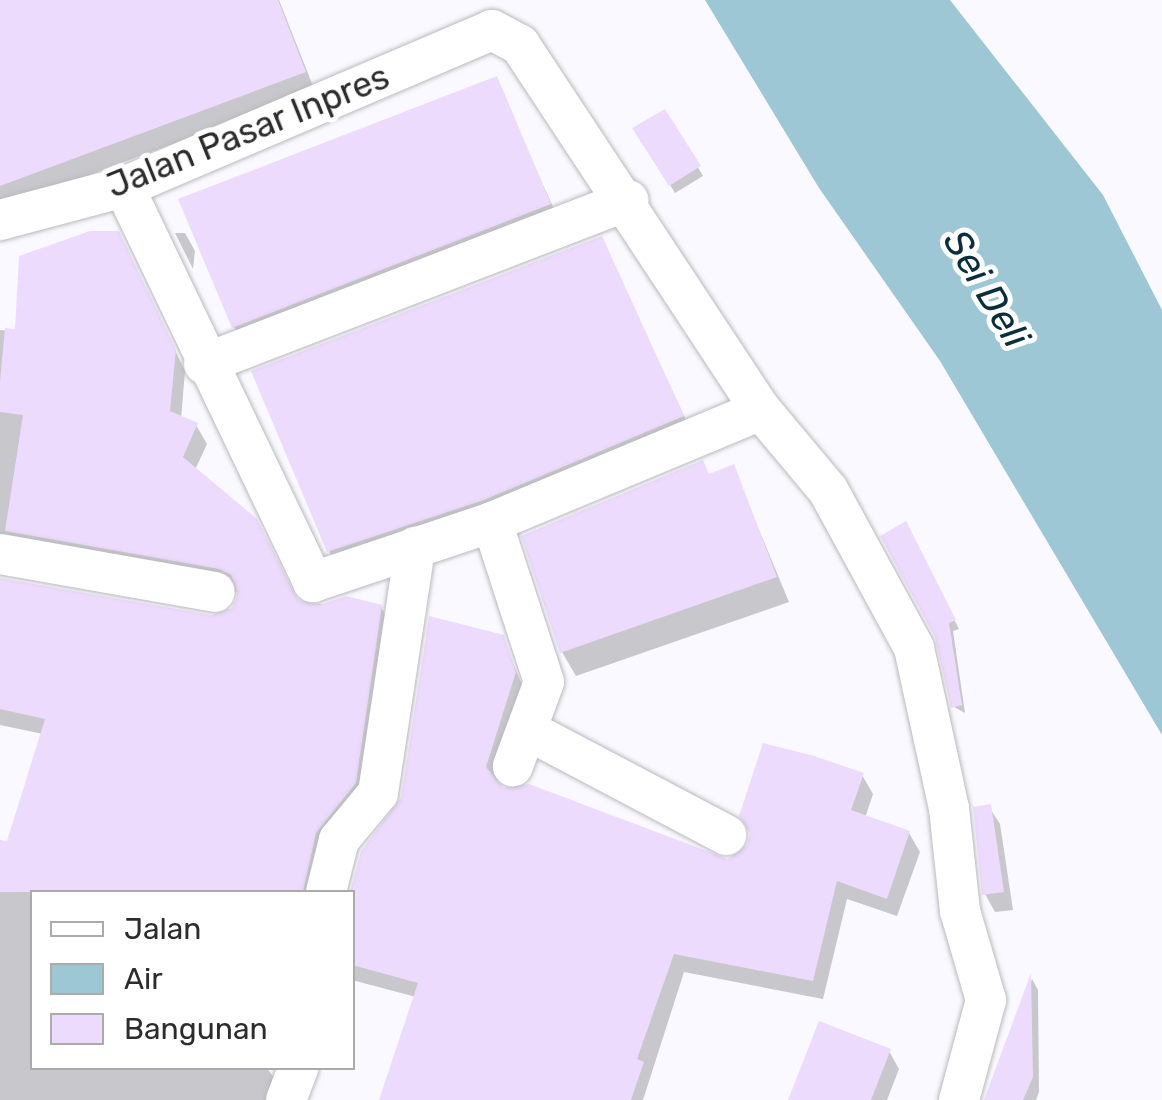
<!DOCTYPE html>
<html>
<head>
<meta charset="utf-8">
<style>
  body { margin:0 }
  #map { position:relative; width:1162px; height:1100px; overflow:hidden; background:#faf9ff; font-family:Rubik,sans-serif }
  div>[style] { position:absolute }
  .water>* { inset:0; background:#9ec7d6 }
  .shadow>* { inset:0; background:#0003 }
  .building>* { inset:0; background:#ecdbfc }
  .roads { filter:drop-shadow(0 0 2px #bab9be) drop-shadow(0 0 2px #bab9be) }
  .minor>* { height:40px; margin:-20px; padding:0 20px; transform-origin:20px; border-radius:20px; background:#fff }
  span { translate:-50% -50%; white-space:nowrap; text-align:center; line-height:1.15; -webkit-text-stroke:10px #fff; paint-order:stroke }
  .street-label { font-size:35px; color:#2c2c2e }
  .water-label { font-size:38px; color:#082f3b; font-style:italic }
  .legend { position:absolute; left:30px; top:890px; width:325px; height:180px; box-sizing:border-box; background:#fff; border:2px solid #ababab; margin:0; padding:12px 18px; list-style:none; font-size:30px; color:#2c2c2e }
  .legend li { display:flex; align-items:center; gap:20px; height:50px }
  .legend b { width:50px; border:2px solid #ababab }
</style>
</head>
<body>
<div id="map">
  <div class="water">
    <i style="clip-path:polygon(705px 0,950px 0,1103px 195px,1162px 310px,1162px 735px,940px 361px,819px 188px)"></i>
  </div>
  <div class="shadow">
    <i style="clip-path:polygon(0 0,279px 0,315px 91px,0 208px)"></i>
    <i style="clip-path:polygon(496px 80px,562px 227px,247px 348px,234px 327px)"></i>
    <i style="clip-path:polygon(664px 112px,703px 176px,675px 193px,636px 129px)"></i>
    <i style="clip-path:polygon(175px 233px,185px 233px,195px 251px,193px 269px)"></i>
    <i style="clip-path:polygon(601px 239px,695px 439px,342px 574px,329px 551px)"></i>
    <i style="clip-path:polygon(128px 252px,185px 371px,181px 419px,196px 425px,207px 444px,195px 470px,298px 603px,381px 607px,392px 626px,365px 803px,316px 892px,32px 892px,32px 1068px,267px 1068px,280px 1087px,277px 1100px,0 1100px,0 864px,43px 734px,0 725px,0 581px,211px 618px,235px 610px,238px 592px,0 554px,0 330px,18px 332px)"></i>
    <i style="clip-path:polygon(733px 467px,789px 602px,576px 676px,562px 652px,709px 476px)"></i>
    <i style="clip-path:polygon(905px 524px,959px 629px,953px 631px,965px 713px,954px 707px)"></i>
    <i style="clip-path:polygon(502px 637px,525px 692px,497px 784px,503px 791px,728px 861px,862px 775px,873px 794px,865px 818px,909px 833px,920px 852px,897px 916px,847px 899px,823px 999px,684px 972px,643px 1100px,382px 1100px,416px 997px,352px 980px,352px 892px)"></i>
    <i style="clip-path:polygon(989px 807px,1000px 824px,1013px 910px,995px 912px,985px 894px)"></i>
    <i style="clip-path:polygon(1032px 979px,1038px 990px,1039px 1092px,1036px 1100px,987px 1100px)"></i>
    <i style="clip-path:polygon(889px 1051px,899px 1069px,887px 1100px,790px 1100px)"></i>
  </div>
  <div class="building">
    <i style="clip-path:polygon(0 0,278px 0,306px 72px,0 186px)"></i>
    <i style="clip-path:polygon(497px 76px,551px 204px,232px 328px,178px 199px)"></i>
    <i style="clip-path:polygon(665px 109px,701px 166px,669px 186px,632px 128px)"></i>
    <i style="clip-path:polygon(90px 231px,119px 231px,176px 350px,170px 411px,198px 423px,183px 457px,257px 519px,298px 600px,320px 605px,346px 596px,382px 605px,356px 783px,316px 833px,303px 892px,0 892px,0 840px,7px 841px,45px 719px,0 709px,0 578px,211px 615px,232px 608px,238px 595px,231px 575px,219px 569px,5px 531px,23px 415px,0 412px,0 381px,5px 328px,15px 329px,19px 256px)"></i>
    <i style="clip-path:polygon(602px 236px,684px 416px,484px 500px,327px 552px,251px 371px)"></i>
    <i style="clip-path:polygon(703px 460px,709px 474px,734px 464px,777px 577px,560px 653px,521px 536px)"></i>
    <i style="clip-path:polygon(906px 521px,956px 620px,949px 623px,962px 705px,951px 708px,935px 637px,880px 536px)"></i>
    <i style="clip-path:polygon(429px 616px,504px 635px,516px 672px,486px 767px,504px 788px,529px 784px,728px 859px,747px 845px,750px 833px,739px 816px,763px 743px,814px 756px,864px 773px,851px 810px,910px 831px,887px 899px,837px 881px,813px 981px,674px 954px,637px 1059px,644px 1062px,631px 1100px,379px 1100px,418px 983px,352px 965px,350px 892px,361px 851px,401px 798px)"></i>
    <i style="clip-path:polygon(991px 804px,1004px 892px,982px 895px,973px 807px)"></i>
    <i style="clip-path:polygon(1031px 973px,1033px 1077px,1023px 1100px,984px 1100px)"></i>
    <i style="clip-path:polygon(819px 1021px,891px 1049px,871px 1100px,788px 1100px)"></i>
  </div>
  <div class="roads">
    <div class="minor">
      <i style="left:124px;top:187px;width:438px;rotate:64.4deg"></i>
      <i style="left:313px;top:582px;width:189px;rotate:-18.5deg"></i>
      <i style="left:492px;top:522px;width:291px;rotate:-22.6deg"></i>
      <i style="left:0;top:220px;width:128px;rotate:-14.9deg"></i>
      <i style="left:124px;top:187px;width:400px;rotate:-23.1deg"></i>
      <i style="left:492px;top:30px;width:32px;rotate:28deg"></i>
      <i style="left:520px;top:45px;width:437px;rotate:56.6deg"></i>
      <i style="left:761px;top:410px;width:104px;rotate:50.1deg"></i>
      <i style="left:828px;top:490px;width:180px;rotate:61.4deg"></i>
      <i style="left:914px;top:648px;width:164px;rotate:77.7deg"></i>
      <i style="left:949px;top:808px;width:104px;rotate:83.9deg"></i>
      <i style="left:960px;top:911px;width:93px;rotate:73.7deg"></i>
      <i style="left:986px;top:1000px;width:104px;rotate:105.1deg"></i>
      <i style="left:204px;top:364px;width:455px;rotate:-21.1deg"></i>
      <i style="left:492px;top:522px;width:168px;rotate:72deg"></i>
      <i style="left:544px;top:682px;width:90px;rotate:110.3deg"></i>
      <i style="left:0;top:554px;width:218px;rotate:10deg"></i>
      <i style="left:529px;top:731px;width:223px;rotate:27.8deg"></i>
      <i style="left:326px;top:892px;width:54px;rotate:-76deg"></i>
      <i style="left:339px;top:840px;width:61px;rotate:-50.3deg"></i>
      <i style="left:378px;top:793px;width:249px;rotate:-81.4deg"></i>
      <i style="left:286px;top:1100px;width:34px;rotate:-69deg"></i>
    </div>
  </div>
  <div class="street-label">
    <span style="left:248px;top:131px;rotate:-22deg">Jalan Pasar Inpres</span>
  </div>
  <div class="water-label">
    <span style="left:986px;top:289px;rotate:59deg">Sei Deli</span>
  </div>
  <ul class="legend">
  <li><b style="height:12px;background:#fff"></b>Jalan</li>
  <li><b style="height:28px;background:#9ec7d6"></b>Air</li>
  <li><b style="height:28px;background:#ecdbfc"></b>Bangunan</li>
  </ul>
</div>
</body>
</html>
